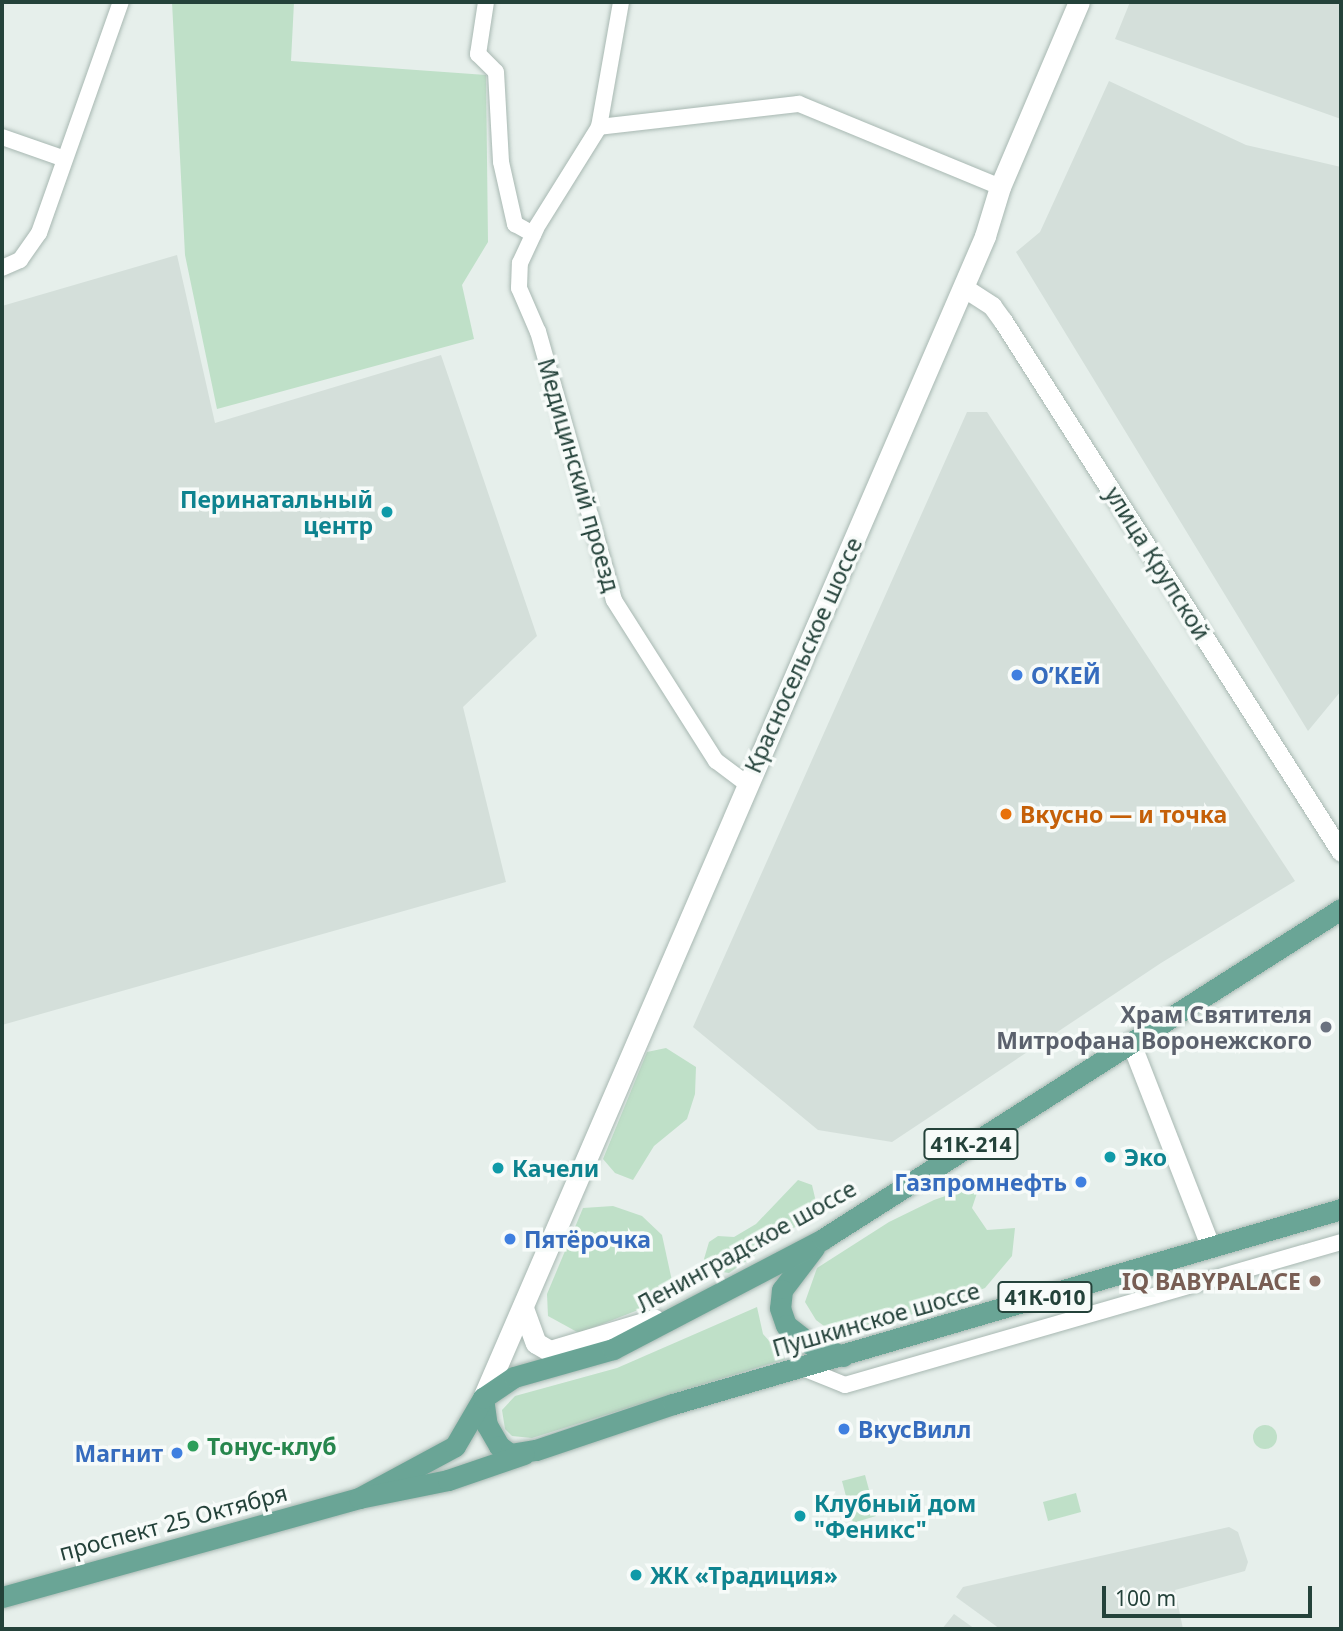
<!DOCTYPE html>
<html>
<head>
<meta charset="utf-8">
<style>
  body { margin:0 }
  #map { position:relative; width:1343px; height:1631px; overflow:hidden; background:#e6efeb; font-family:"Noto Sans",sans-serif }
  div>[style] { position:absolute }
  .built>* { inset:0; background:#d4dfda }
  .green>* { inset:0; background:#bfe0c8 }
  .round { border-radius:50% }
  .roads { filter:drop-shadow(0 0 2px #a8b8b2) drop-shadow(0 0 2px #a8b8b2) }
  .minor>* { height:16px; margin:-8px; padding:0 8px; transform-origin:8px; border-radius:8px; background:#fff }
  .tertiary>* { height:19px; margin:-9.5px; padding:0 9.5px; transform-origin:9.5px; border-radius:9.5px; background:#fff }
  .secondary>* { height:21px; margin:-10.5px; padding:0 10.5px; transform-origin:10.5px; border-radius:10.5px; background:#fff }
  .primary>* { height:21px; margin:-10.5px; padding:0 10.5px; transform-origin:10.5px; border-radius:10.5px; background:#6aa596 }
  .dots>* { width:19px; height:19px; translate:-50% -50%; box-sizing:border-box; border:4px solid #f7fbf9; border-radius:50% }
  span { translate:-50% -50%; white-space:nowrap; text-align:center; line-height:1.15; -webkit-text-stroke:7px #f7fbf9; paint-order:stroke }
  .shield-label span { padding:2px 5px; background:#f7fbf9; border:2px solid; border-radius:5px; -webkit-text-stroke-width:0 }
  .shield-label { font-size:21px; color:#24423a; font-weight:700 }
  .street-label { font-size:23px; color:#24423a }
  .culture-label { font-size:23px; color:#0d838f; font-weight:700 }
  .right { translate:-100% -50%; text-align:right }
  .left { translate:0 -50%; text-align:left }
  .shop-label { font-size:23px; color:#366cbe; font-weight:700 }
  .food-label { font-size:23px; color:#c56008; font-weight:700 }
  .worship-label { font-size:23px; color:#5b616d; font-weight:700 }
  .education-label { font-size:23px; color:#785e54; font-weight:700 }
  .leisure-label { font-size:23px; color:#27864d; font-weight:700 }
  .frame { position:absolute; inset:0; border:4px solid #24423a; pointer-events:none }
  .scale { position:absolute; left:1102px; top:1586px; width:210px; height:32px; box-sizing:border-box; border:4px solid #24423a; border-top:0; padding-left:9px; font-size:21px; line-height:24px; white-space:nowrap; color:#24423a; -webkit-text-stroke:5px #f7fbf9; paint-order:stroke }
</style>
</head>
<body>
<div id="map">
  <div class="built">
    <i style="clip-path:polygon(1130px 2px,1341px 2px,1341px 119px,1115px 39px)"></i>
    <i style="clip-path:polygon(1109px 81px,1246px 145px,1341px 167px,1341px 691px,1308px 731px,1016px 252px,1040px 232px)"></i>
    <i style="clip-path:polygon(177px 255px,215px 423px,441px 355px,537px 636px,463px 707px,506px 882px,2px 1025px,2px 306px)"></i>
    <i style="clip-path:polygon(967px 412px,987px 412px,1295px 881px,1161px 963px,892px 1142px,818px 1130px,693px 1027px)"></i>
    <i style="clip-path:polygon(1229px 1527px,1238px 1532px,1248px 1562px,1245px 1571px,1175px 1590px,1183px 1629px,1000px 1629px,956px 1597px,963px 1587px)"></i>
    <i style="clip-path:polygon(954px 1614px,975px 1629px,942px 1629px)"></i>
  </div>
  <div class="green">
    <i style="clip-path:polygon(172px 2px,294px 2px,291px 61px,486px 75px,488px 242px,462px 285px,474px 339px,217px 409px,185px 255px)"></i>
    <i style="clip-path:polygon(666px 1048px,696px 1067px,695px 1094px,687px 1119px,654px 1146px,633px 1180px,615px 1173px,603px 1159px,647px 1052px)"></i>
    <i style="clip-path:polygon(798px 1180px,812px 1185px,816px 1202px,811px 1216px,729px 1273px,709px 1270px,704px 1259px,709px 1242px,718px 1236px,734px 1237px,756px 1224px)"></i>
    <i style="clip-path:polygon(980px 1184px,972px 1208px,987px 1230px,1015px 1228px,1012px 1256px,985px 1288px,928px 1310px,836px 1335px,816px 1320px,805px 1302px,817px 1268px,889px 1222px,934px 1200px)"></i>
    <i style="clip-path:polygon(613px 1206px,642px 1216px,662px 1235px,672px 1281px,651px 1305px,579px 1333px,548px 1316px,547px 1294px,583px 1208px)"></i>
    <i style="clip-path:polygon(757px 1307px,763px 1334px,785px 1359px,532px 1438px,512px 1436px,505px 1429px,502px 1410px,515px 1396px,617px 1368px)"></i>
    <i class="round" style="left:1253px;top:1425px;width:24px;height:24px"></i>
    <i style="clip-path:polygon(865px 1475px,876px 1516px,853px 1523px,842px 1481px)"></i>
    <i style="clip-path:polygon(1076px 1493px,1081px 1512px,1048px 1521px,1043px 1502px)"></i>
  </div>
  <div class="roads">
    <div class="minor">
      <i style="left:486px;top:2px;width:53px;rotate:98.7deg"></i>
      <i style="left:478px;top:54px;width:25px;rotate:45deg"></i>
      <i style="left:496px;top:72px;width:90px;rotate:86.8deg"></i>
      <i style="left:501px;top:162px;width:64px;rotate:77.3deg"></i>
      <i style="left:515px;top:224px;width:21px;rotate:29deg"></i>
      <i style="left:599px;top:127px;width:127px;rotate:-80deg"></i>
      <i style="left:2px;top:137px;width:64px;rotate:19.3deg"></i>
      <i style="left:2px;top:268px;width:20px;rotate:-24deg"></i>
      <i style="left:20px;top:260px;width:33px;rotate:-55deg"></i>
      <i style="left:39px;top:233px;width:245px;rotate:-70.5deg"></i>
      <i style="left:747px;top:784px;width:39px;rotate:-143deg"></i>
      <i style="left:716px;top:761px;width:191px;rotate:-122.4deg"></i>
      <i style="left:614px;top:600px;width:279px;rotate:-105.8deg"></i>
      <i style="left:538px;top:332px;width:48px;rotate:-113.4deg"></i>
      <i style="left:519px;top:288px;width:25px;rotate:-88deg"></i>
      <i style="left:520px;top:263px;width:38px;rotate:-65deg"></i>
      <i style="left:536px;top:228px;width:119px;rotate:-58deg"></i>
      <i style="left:599px;top:127px;width:201px;rotate:-6.6deg"></i>
      <i style="left:799px;top:104px;width:217px;rotate:22.4deg"></i>
      <i style="left:803px;top:1368px;width:45px;rotate:22deg"></i>
      <i style="left:845px;top:1385px;width:516px;rotate:-16.08deg"></i>
    </div>
    <div class="tertiary">
      <i style="left:963px;top:287px;width:35px;rotate:33deg"></i>
      <i style="left:992px;top:306px;width:19px;rotate:54deg"></i>
      <i style="left:1003px;top:321px;width:629px;rotate:57.52deg"></i>
      <i style="left:1131px;top:1043px;width:220px;rotate:68.7deg"></i>
    </div>
    <div class="secondary">
      <i style="left:523px;top:1308px;width:37px;rotate:70deg"></i>
      <i style="left:536px;top:1343px;width:16px;rotate:30deg"></i>
      <i style="left:550px;top:1351px;width:109px;rotate:-16.6deg"></i>
      <i style="left:483px;top:1398px;width:1266px;rotate:-66.63deg"></i>
      <i style="left:985px;top:236px;width:51px;rotate:-73deg"></i>
      <i style="left:1000px;top:187px;width:201px;rotate:-66.9deg"></i>
    </div>
    <div class="primary">
      <i style="left:814px;top:1248px;width:53px;rotate:127.3deg"></i>
      <i style="left:782px;top:1290px;width:18px;rotate:96deg"></i>
      <i style="left:780px;top:1308px;width:18px;rotate:71deg"></i>
      <i style="left:786px;top:1325px;width:31px;rotate:38deg"></i>
      <i style="left:810px;top:1344px;width:35px;rotate:20deg"></i>
      <i style="left:483px;top:1398px;width:27px;rotate:82deg"></i>
      <i style="left:487px;top:1425px;width:24px;rotate:60deg"></i>
      <i style="left:499px;top:1446px;width:14px;rotate:36deg"></i>
      <i style="left:510px;top:1454px;width:26px;rotate:-9deg"></i>
      <i style="left:536px;top:1450px;width:145px;rotate:-18.6deg"></i>
      <i style="left:673px;top:1404px;width:696px;rotate:-16.27deg"></i>
      <i style="left:359px;top:1498px;width:109px;rotate:-28.4deg"></i>
      <i style="left:455px;top:1446px;width:56px;rotate:-59.7deg"></i>
      <i style="left:483px;top:1398px;width:37px;rotate:-34deg"></i>
      <i style="left:514px;top:1377px;width:103px;rotate:-15.8deg"></i>
      <i style="left:613px;top:1349px;width:237px;rotate:-27.6deg"></i>
      <i style="left:823px;top:1239px;width:614px;rotate:-32.5deg"></i>
      <i style="left:2px;top:1597px;width:370px;rotate:-15.5deg"></i>
      <i style="left:359px;top:1498px;width:91px;rotate:-11.4deg"></i>
      <i style="left:448px;top:1480px;width:80px;rotate:-18.9deg"></i>
    </div>
  </div>
  <div class="dots">
    <i style="left:387px;top:512px;background:#0f9aa8"></i>
    <i style="left:1017px;top:675px;background:#3f7fe0"></i>
    <i style="left:1006px;top:814px;background:#e8710a"></i>
    <i style="left:1326px;top:1027px;background:#6b7280"></i>
    <i style="left:1110px;top:1157px;background:#0f9aa8"></i>
    <i style="left:498px;top:1168px;background:#0f9aa8"></i>
    <i style="left:1081px;top:1182px;background:#3f7fe0"></i>
    <i style="left:510px;top:1239px;background:#3f7fe0"></i>
    <i style="left:1315px;top:1281px;background:#8d6e63"></i>
    <i style="left:844px;top:1429px;background:#3f7fe0"></i>
    <i style="left:193px;top:1446px;background:#2e9e5b"></i>
    <i style="left:177px;top:1453px;background:#3f7fe0"></i>
    <i style="left:800px;top:1516px;background:#0f9aa8"></i>
    <i style="left:636px;top:1575px;background:#0f9aa8"></i>
  </div>
  <div class="shield-label">
    <span style="left:971px;top:1144px">41К-214</span>
    <span style="left:1045px;top:1297px">41К-010</span>
  </div>
  <div class="street-label">
    <span style="left:579px;top:475px;rotate:74deg">Медицинский проезд</span>
    <span style="left:1158px;top:563px;rotate:58deg">улица Крупской</span>
    <span style="left:803px;top:655px;rotate:-66deg">Красносельское шоссе</span>
    <span style="left:746px;top:1246px;rotate:-29deg">Ленинградское шоссе</span>
    <span style="left:876px;top:1319px;rotate:-16deg">Пушкинское шоссе</span>
    <span style="left:173px;top:1522px;rotate:-15deg">проспект 25 Октября</span>
  </div>
  <div class="culture-label">
    <span class="right" style="left:373px;top:512px">Перинатальный<br>центр</span>
    <span class="left" style="left:1124px;top:1157px">Эко</span>
    <span class="left" style="left:512px;top:1168px">Качели</span>
    <span class="left" style="left:814px;top:1516px">Клубный дом<br>"Феникс"</span>
    <span class="left" style="left:650px;top:1575px">ЖК «Традиция»</span>
  </div>
  <div class="shop-label">
    <span class="left" style="left:1031px;top:675px">О’КЕЙ</span>
    <span class="right" style="left:1067px;top:1182px">Газпромнефть</span>
    <span class="left" style="left:524px;top:1239px">Пятёрочка</span>
    <span class="left" style="left:858px;top:1429px">ВкусВилл</span>
    <span class="right" style="left:163px;top:1453px">Магнит</span>
  </div>
  <div class="food-label">
    <span class="left" style="left:1020px;top:814px">Вкусно — и точка</span>
  </div>
  <div class="worship-label">
    <span class="right" style="left:1312px;top:1027px">Храм Святителя<br>Митрофана Воронежского</span>
  </div>
  <div class="education-label">
    <span class="right" style="left:1301px;top:1281px">IQ BABYPALACE</span>
  </div>
  <div class="leisure-label">
    <span class="left" style="left:207px;top:1446px">Тонус-клуб</span>
  </div>
  <div class="frame"></div>
  <div class="scale">100 m</div>
</div>
</body>
</html>
